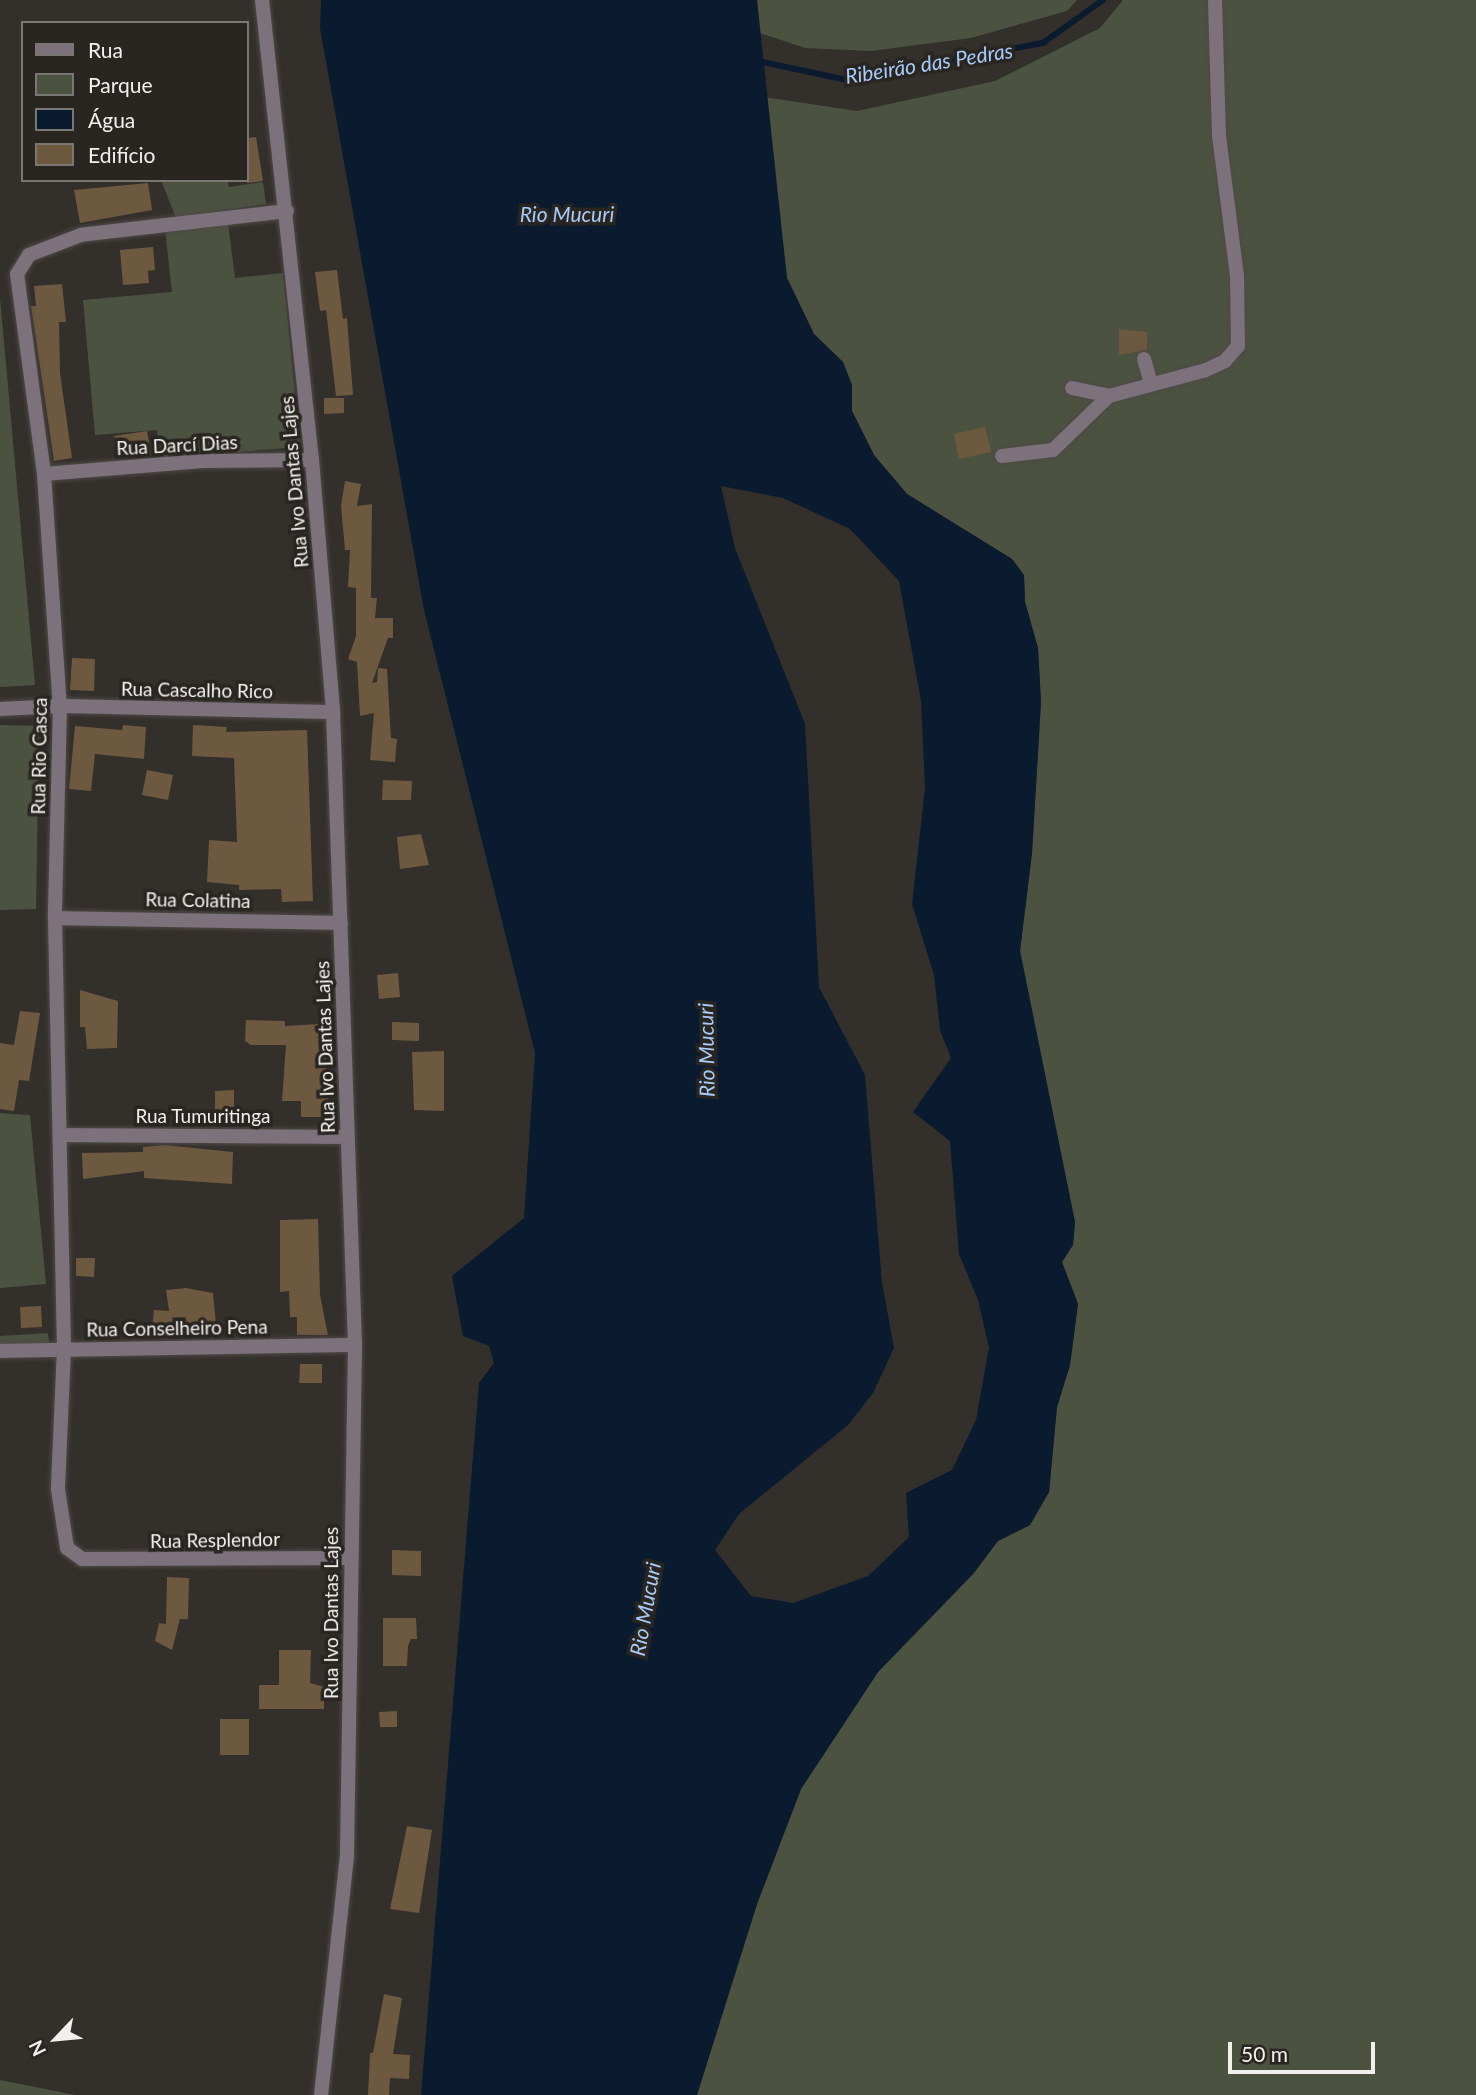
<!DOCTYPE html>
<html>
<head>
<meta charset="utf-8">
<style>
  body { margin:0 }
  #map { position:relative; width:1476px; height:2095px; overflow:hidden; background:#332f2b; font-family:Lato,sans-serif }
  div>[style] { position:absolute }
  .green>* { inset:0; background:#4c5240 }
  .water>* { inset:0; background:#0a1b2f }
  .stream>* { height:6px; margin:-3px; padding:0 3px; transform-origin:3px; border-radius:3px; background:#0a1b2f }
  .building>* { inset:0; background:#6d593f }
  .roads { filter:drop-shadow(0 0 2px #4e4a46) drop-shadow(0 0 2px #4e4a46) }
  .minor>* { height:14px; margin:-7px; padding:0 7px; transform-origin:7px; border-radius:7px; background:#7d727c }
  span { translate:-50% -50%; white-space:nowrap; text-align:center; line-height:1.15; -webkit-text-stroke:7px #292521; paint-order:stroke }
  .street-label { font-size:19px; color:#f2f0ed }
  .water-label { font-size:21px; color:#a7cbfa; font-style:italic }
  .legend { position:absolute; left:21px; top:21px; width:228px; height:161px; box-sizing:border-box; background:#292521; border:2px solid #797673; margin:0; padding:9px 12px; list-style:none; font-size:21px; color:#f2f0ed }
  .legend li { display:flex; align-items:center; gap:14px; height:35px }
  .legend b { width:35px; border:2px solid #797673 }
  .north { position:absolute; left:21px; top:2004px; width:70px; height:70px; -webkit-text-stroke:5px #292521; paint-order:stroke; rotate:244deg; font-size:19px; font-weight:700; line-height:28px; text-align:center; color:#f2f0ed }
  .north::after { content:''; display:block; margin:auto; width:24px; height:32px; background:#f2f0ed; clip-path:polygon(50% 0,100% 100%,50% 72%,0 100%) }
  .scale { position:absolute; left:1228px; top:2042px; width:147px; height:32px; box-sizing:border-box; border:4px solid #f2f0ed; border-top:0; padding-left:9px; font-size:21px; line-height:24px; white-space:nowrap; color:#f2f0ed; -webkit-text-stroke:5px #292521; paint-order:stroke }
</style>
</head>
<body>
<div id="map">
  <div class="green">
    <i style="clip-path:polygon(757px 0,1077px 0,1067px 11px,971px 38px,871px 51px,805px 48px,760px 33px)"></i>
    <i style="clip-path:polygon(1123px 0,1476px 0,1476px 2095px,697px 2095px,757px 1904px,801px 1789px,878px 1672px,973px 1574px,998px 1541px,1030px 1525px,1049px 1492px,1057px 1407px,1070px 1365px,1078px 1304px,1062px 1262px,1073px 1245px,1075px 1222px,1020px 951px,1032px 853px,1041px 702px,1038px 648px,1025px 602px,1024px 575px,1012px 559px,907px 494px,874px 455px,852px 411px,852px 385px,843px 362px,814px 334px,787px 278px,764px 97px,857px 111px,995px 81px,1100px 28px)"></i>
    <i style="clip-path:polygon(161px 180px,227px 180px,229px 187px,263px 182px,266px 204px,176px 218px)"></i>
    <i style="clip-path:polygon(228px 223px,235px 278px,283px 273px,300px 447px,160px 458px,157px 430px,95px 435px,83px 300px,172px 292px,165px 230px)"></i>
    <i style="clip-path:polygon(0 298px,35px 685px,0 687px)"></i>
    <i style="clip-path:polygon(0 725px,39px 726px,36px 909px,0 910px)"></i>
    <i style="clip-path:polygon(0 1113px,30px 1115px,46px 1284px,0 1288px)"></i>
    <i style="clip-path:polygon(48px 1333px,49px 1343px,0 1345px,0 1336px)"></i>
    <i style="clip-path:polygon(0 2080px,75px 2095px,0 2095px)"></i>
  </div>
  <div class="water">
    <i style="clip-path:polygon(evenodd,321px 0,757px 0,787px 278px,814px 334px,843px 362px,852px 385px,852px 411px,874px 455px,907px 494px,1012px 559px,1024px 575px,1025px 602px,1038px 648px,1041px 702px,1032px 853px,1020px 951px,1075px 1222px,1073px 1245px,1062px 1262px,1078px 1304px,1070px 1365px,1057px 1407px,1049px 1492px,1030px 1525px,998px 1541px,973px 1574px,878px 1672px,801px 1789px,757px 1904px,697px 2095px,421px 2095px,479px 1383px,494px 1363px,489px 1346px,463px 1336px,452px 1276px,524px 1218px,535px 1053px,424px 610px,320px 28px,321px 0,721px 486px,783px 498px,850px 529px,899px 581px,921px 701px,925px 788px,912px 904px,934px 975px,940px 1030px,951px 1058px,913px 1112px,950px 1141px,959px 1254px,978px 1300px,989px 1347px,976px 1420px,952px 1470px,906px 1493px,909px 1537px,868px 1576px,793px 1603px,751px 1596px,715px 1550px,739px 1514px,848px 1425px,873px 1393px,894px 1348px,882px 1283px,865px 1075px,819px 987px,805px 724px,735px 548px,721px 486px)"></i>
  </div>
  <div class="stream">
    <i style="left:753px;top:60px;width:96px;rotate:12deg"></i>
    <i style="left:847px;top:80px;width:199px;rotate:-10.7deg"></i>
    <i style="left:1043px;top:43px;width:74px;rotate:-35.6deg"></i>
  </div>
  <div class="building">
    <i style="clip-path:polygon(256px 137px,263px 181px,247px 183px,247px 138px)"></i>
    <i style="clip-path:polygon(148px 183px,152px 210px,80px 223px,74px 190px)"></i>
    <i style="clip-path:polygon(153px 247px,155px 270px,148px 271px,149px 283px,123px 285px,120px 250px)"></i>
    <i style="clip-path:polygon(337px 270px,343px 319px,347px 318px,353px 395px,336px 396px,326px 310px,320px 311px,315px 272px)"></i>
    <i style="clip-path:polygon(62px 284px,66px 322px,59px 322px,60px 373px,72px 458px,54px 461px,31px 306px,36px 306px,34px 286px)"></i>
    <i style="clip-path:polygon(1119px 329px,1147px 332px,1147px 350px,1119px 355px)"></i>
    <i style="clip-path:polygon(324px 398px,344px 398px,344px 413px,324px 414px)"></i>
    <i style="clip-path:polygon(985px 427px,991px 452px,959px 459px,954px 434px)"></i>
    <i style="clip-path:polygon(147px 431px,151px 455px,118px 458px,114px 436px)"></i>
    <i style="clip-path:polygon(345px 481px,361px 484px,357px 506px,372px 504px,371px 598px,377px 598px,375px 618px,393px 618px,393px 638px,388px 638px,372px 683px,377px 682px,378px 668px,387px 669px,391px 738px,397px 739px,395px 762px,370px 760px,374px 713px,360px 716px,357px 662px,348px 659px,356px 636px,356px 588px,348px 587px,350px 550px,345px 550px,341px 506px)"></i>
    <i style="clip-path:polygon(72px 658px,95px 659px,94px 691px,70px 690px)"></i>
    <i style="clip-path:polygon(123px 725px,146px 727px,144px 759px,95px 754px,91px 791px,69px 789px,75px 726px,122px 730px)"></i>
    <i style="clip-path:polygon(193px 725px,227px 727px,226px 732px,307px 730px,313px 901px,282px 902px,281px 889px,239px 890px,239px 885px,207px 882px,209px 840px,237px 842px,234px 758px,192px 756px)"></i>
    <i style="clip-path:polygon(147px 770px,173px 775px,168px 800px,142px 795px)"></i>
    <i style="clip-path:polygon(383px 780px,412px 781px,411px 800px,382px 800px)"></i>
    <i style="clip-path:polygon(421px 834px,429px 865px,400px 869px,397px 837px)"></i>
    <i style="clip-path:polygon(398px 973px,400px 997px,379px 999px,377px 975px)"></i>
    <i style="clip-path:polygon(80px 990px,118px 1001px,117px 1048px,87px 1049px,85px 1027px,80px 1027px)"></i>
    <i style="clip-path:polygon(20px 1011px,40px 1013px,29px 1081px,19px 1080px,14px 1111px,0 1109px,0 1043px,14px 1045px)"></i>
    <i style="clip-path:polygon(246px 1020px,285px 1021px,285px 1026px,318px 1024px,320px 1051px,326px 1051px,329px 1117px,301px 1117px,301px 1101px,282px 1101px,286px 1045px,251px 1045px,245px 1041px)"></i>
    <i style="clip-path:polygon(392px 1022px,419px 1023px,419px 1041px,392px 1040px)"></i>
    <i style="clip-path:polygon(444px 1051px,444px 1111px,414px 1110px,412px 1052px)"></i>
    <i style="clip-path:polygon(234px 1090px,234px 1118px,215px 1117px,215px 1091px)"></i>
    <i style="clip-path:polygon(165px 1145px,233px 1152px,232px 1184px,144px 1178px,144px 1171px,83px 1179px,82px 1153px,143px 1152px,143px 1147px)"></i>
    <i style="clip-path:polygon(318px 1219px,320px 1295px,328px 1335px,297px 1335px,297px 1317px,290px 1317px,289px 1291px,280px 1292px,280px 1220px)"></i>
    <i style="clip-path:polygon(76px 1258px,95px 1258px,94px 1277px,76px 1276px)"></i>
    <i style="clip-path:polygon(186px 1288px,213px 1293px,216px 1325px,184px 1327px,185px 1334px,170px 1336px,168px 1329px,152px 1327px,154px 1310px,169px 1311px,166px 1290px)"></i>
    <i style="clip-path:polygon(41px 1306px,42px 1327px,21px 1328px,20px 1307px)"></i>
    <i style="clip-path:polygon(300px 1364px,322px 1364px,322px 1383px,299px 1383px)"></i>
    <i style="clip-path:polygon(392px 1550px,421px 1551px,421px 1576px,392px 1575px)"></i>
    <i style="clip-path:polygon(167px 1577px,189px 1578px,188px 1619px,180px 1619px,172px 1650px,155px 1641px,159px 1623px,166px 1624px)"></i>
    <i style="clip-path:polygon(383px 1618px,416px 1618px,417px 1639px,411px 1639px,408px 1646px,407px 1666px,383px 1666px)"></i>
    <i style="clip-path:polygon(279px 1650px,311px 1650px,310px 1683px,324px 1687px,324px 1709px,259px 1709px,259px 1685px,279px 1685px)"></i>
    <i style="clip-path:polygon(397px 1711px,397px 1727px,380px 1727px,379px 1712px)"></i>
    <i style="clip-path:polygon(220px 1719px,249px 1719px,249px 1755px,220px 1755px)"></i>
    <i style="clip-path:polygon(407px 1826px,432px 1830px,419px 1913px,390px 1909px)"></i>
    <i style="clip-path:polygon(384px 1994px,402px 1998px,393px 2054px,410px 2055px,409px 2079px,390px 2078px,389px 2095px,368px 2095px,370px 2053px,373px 2053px)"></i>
  </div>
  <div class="roads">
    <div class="minor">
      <i style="left:262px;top:0;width:463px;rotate:83.8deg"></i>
      <i style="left:312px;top:460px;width:253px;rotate:85.2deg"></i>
      <i style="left:333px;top:712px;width:633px;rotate:88.01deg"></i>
      <i style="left:355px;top:1345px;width:511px;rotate:90.9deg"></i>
      <i style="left:347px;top:1856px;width:240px;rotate:96.2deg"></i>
      <i style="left:287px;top:211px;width:207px;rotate:173.4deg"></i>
      <i style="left:81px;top:235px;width:56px;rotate:159deg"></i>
      <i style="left:29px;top:255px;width:22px;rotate:122deg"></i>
      <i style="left:17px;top:274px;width:202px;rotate:82.3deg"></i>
      <i style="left:44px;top:474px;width:233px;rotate:86.1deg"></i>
      <i style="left:60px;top:706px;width:212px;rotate:91.4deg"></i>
      <i style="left:55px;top:918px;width:431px;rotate:88.8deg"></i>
      <i style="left:64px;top:1349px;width:140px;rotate:92.5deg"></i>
      <i style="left:58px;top:1489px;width:60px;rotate:81.3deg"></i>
      <i style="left:67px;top:1548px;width:19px;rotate:36deg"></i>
      <i style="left:82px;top:1559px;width:268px;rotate:-0.2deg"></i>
      <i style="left:1144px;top:359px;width:26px;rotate:74deg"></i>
      <i style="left:1072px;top:388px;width:38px;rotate:12deg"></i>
      <i style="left:1002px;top:456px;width:51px;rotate:-6.7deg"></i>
      <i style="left:1053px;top:450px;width:78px;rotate:-44deg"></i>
      <i style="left:1109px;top:396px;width:100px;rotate:-15deg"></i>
      <i style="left:1206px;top:370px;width:21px;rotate:-25deg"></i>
      <i style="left:1225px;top:361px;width:20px;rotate:-49deg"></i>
      <i style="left:1238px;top:346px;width:70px;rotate:-90.8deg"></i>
      <i style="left:1237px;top:276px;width:141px;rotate:-97.3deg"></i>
      <i style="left:1219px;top:136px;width:136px;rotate:-91.7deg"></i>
      <i style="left:44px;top:474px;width:159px;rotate:-4.7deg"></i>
      <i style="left:202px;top:461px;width:110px;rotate:-0.5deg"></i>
      <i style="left:0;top:709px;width:60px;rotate:-2.9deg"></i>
      <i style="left:60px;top:706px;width:273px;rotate:1.3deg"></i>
      <i style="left:55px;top:918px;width:286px;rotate:1deg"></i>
      <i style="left:60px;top:1135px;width:287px;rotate:0.4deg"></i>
      <i style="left:0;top:1351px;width:355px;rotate:-1deg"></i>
    </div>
  </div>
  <div class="street-label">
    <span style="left:177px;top:445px;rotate:-3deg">Rua Darcí Dias</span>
    <span style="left:294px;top:482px;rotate:-95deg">Rua Ivo Dantas Lajes</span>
    <span style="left:197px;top:690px;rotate:1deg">Rua Cascalho Rico</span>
    <span style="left:39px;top:756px;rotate:-89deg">Rua Rio Casca</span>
    <span style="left:198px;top:900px;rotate:1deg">Rua Colatina</span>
    <span style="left:325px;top:1047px;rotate:-92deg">Rua Ivo Dantas Lajes</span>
    <span style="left:203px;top:1116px">Rua Tumuritinga</span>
    <span style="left:177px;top:1328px;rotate:-1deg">Rua Conselheiro Pena</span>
    <span style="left:215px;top:1540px;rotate:-1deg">Rua Resplendor</span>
    <span style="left:331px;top:1613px;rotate:-90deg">Rua Ivo Dantas Lajes</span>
  </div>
  <div class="water-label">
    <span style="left:929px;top:63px;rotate:-9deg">Ribeirão das Pedras</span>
    <span style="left:567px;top:214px">Rio Mucuri</span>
    <span style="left:706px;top:1050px;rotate:-91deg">Rio Mucuri</span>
    <span style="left:645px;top:1609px;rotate:-80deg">Rio Mucuri</span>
  </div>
  <ul class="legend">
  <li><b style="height:9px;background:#7d727c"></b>Rua</li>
  <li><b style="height:19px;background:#4c5240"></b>Parque</li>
  <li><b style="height:19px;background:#0a1b2f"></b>Água</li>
  <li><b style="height:19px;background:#6d593f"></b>Edifício</li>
  </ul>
  <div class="north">N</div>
  <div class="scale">50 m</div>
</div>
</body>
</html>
